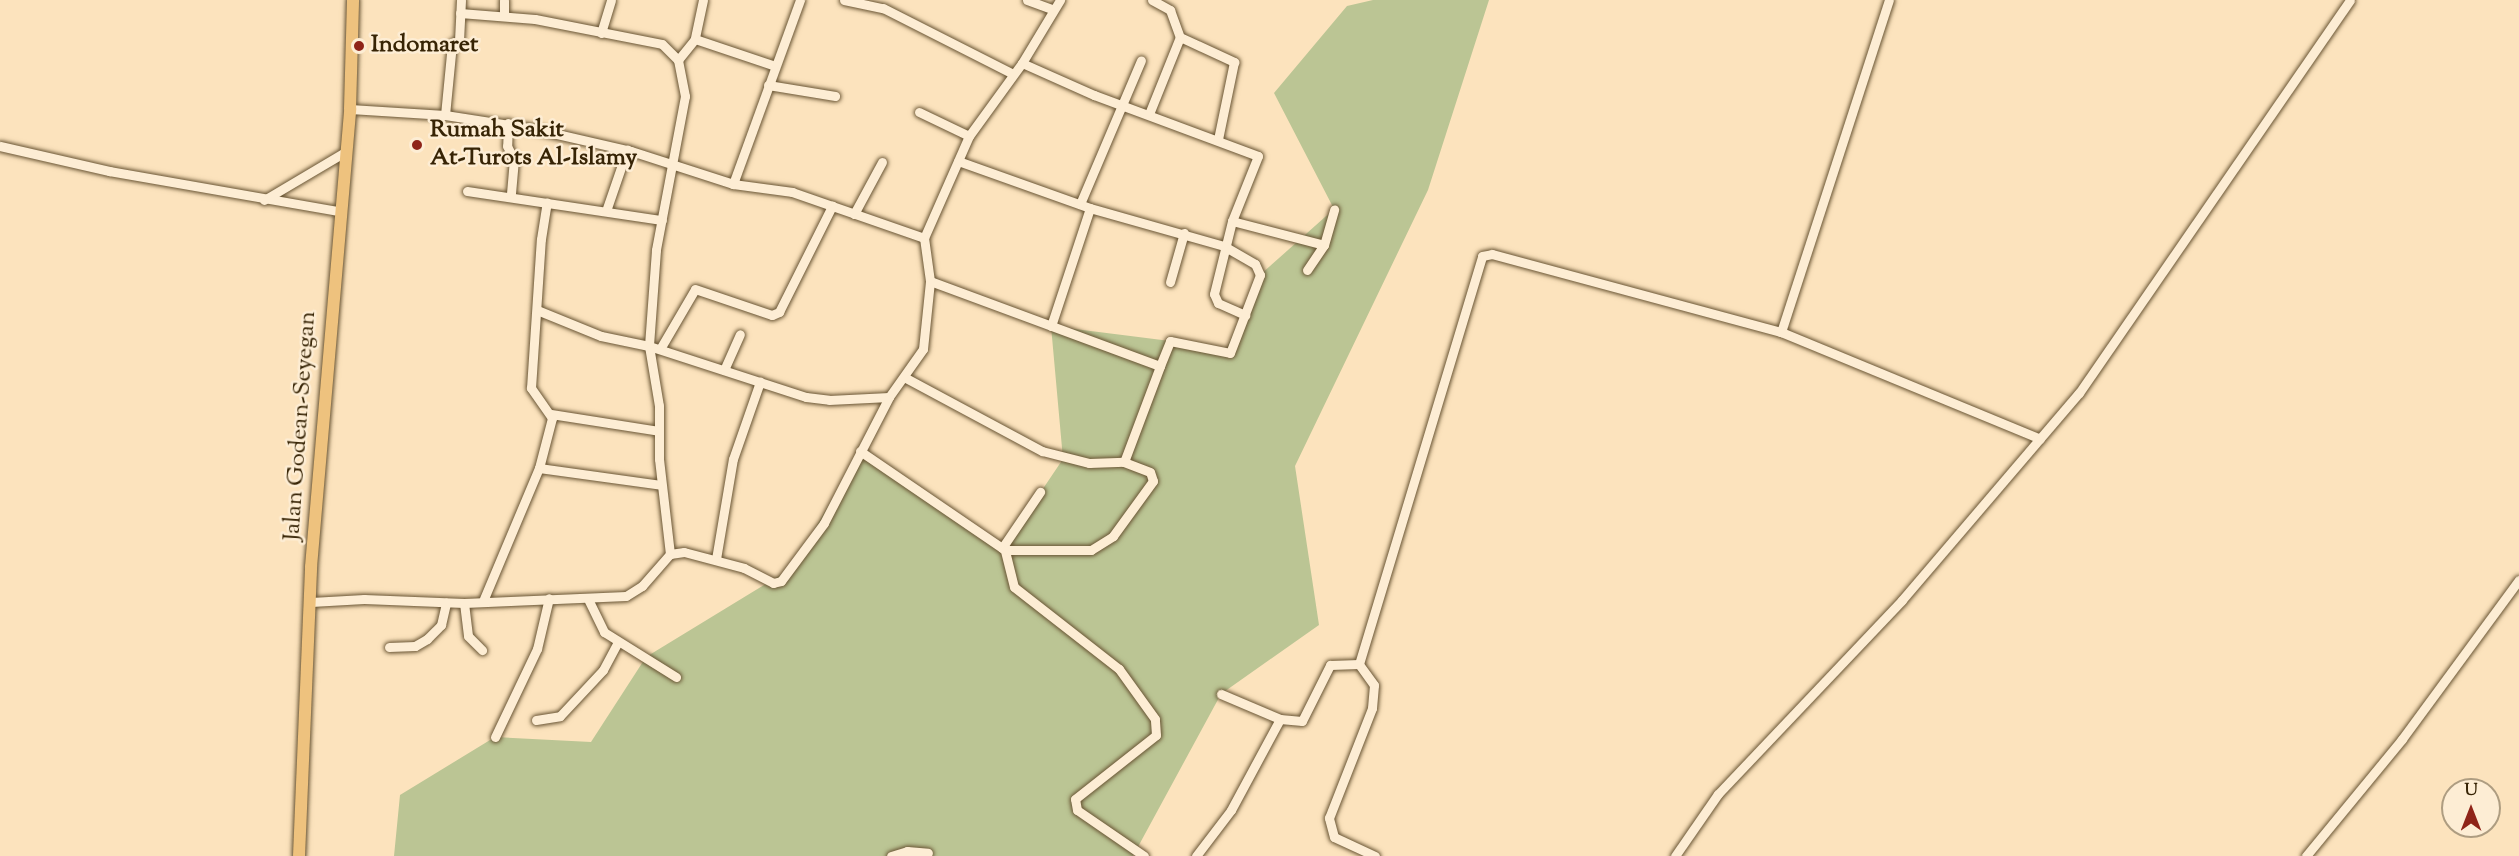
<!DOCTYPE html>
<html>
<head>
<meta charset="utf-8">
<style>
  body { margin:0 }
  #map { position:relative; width:2519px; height:856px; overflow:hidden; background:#fce3bd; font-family:"Sorts Mill Goudy",serif }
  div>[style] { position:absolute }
  .green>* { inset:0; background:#bbc594 }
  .roads { filter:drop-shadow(0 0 2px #685433) drop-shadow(0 0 2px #685433) }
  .minor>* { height:9px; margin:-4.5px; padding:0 4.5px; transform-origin:4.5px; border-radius:4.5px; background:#fdedd4 }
  .major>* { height:12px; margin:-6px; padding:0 6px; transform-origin:6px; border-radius:6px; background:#eec27e }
  .dots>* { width:16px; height:16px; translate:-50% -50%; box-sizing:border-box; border:3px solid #fdedd4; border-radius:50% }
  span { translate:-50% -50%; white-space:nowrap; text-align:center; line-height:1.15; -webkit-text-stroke:5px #fdedd4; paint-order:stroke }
  .poi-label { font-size:24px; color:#372405; font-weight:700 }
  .left { translate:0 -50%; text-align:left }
  .street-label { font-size:24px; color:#372405 }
  .north { position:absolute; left:2441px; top:778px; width:60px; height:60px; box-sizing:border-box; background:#fdedd4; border:2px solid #ae9d81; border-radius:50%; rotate:0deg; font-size:16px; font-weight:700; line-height:24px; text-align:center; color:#372405 }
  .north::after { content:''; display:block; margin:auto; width:21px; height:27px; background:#8f2418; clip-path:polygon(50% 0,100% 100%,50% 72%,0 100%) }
</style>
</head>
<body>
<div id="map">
  <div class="green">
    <i style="clip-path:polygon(1373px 0,1489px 0,1428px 190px,1295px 466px,1319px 625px,1221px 694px,1133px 856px,394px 856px,400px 795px,495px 737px,591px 742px,646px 657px,792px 568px,860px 451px,1003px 548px,1063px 459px,1051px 326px,1170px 341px,1224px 354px,1260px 275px,1334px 209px,1274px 93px,1347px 6px)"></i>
  </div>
  <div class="roads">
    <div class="minor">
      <i style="left:703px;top:0;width:40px;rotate:102deg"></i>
      <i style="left:695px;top:39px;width:84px;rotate:18.6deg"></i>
      <i style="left:844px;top:0;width:40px;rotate:12deg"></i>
      <i style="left:883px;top:8px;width:146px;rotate:26.9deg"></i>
      <i style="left:1027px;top:0;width:27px;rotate:20deg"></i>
      <i style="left:1152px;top:0;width:21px;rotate:29deg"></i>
      <i style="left:1170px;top:10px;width:29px;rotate:70deg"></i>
      <i style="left:1180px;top:37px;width:60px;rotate:24.8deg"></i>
      <i style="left:1234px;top:62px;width:79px;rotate:101.7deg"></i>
      <i style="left:460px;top:13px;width:75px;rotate:4.6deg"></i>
      <i style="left:535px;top:19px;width:129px;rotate:11.1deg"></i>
      <i style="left:662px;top:44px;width:23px;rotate:45deg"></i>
      <i style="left:678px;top:60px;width:37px;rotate:79deg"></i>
      <i style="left:685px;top:96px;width:157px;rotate:100.7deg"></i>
      <i style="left:656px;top:250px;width:96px;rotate:94.2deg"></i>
      <i style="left:649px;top:346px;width:165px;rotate:18deg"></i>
      <i style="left:806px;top:397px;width:23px;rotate:7deg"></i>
      <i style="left:829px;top:400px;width:60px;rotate:-2.9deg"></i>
      <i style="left:504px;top:16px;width:16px;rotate:-90deg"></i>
      <i style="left:601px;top:33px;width:34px;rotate:-73deg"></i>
      <i style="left:678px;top:60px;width:27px;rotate:-51deg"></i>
      <i style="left:1022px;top:63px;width:79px;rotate:24deg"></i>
      <i style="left:1094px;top:95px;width:175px;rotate:20.4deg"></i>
      <i style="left:1258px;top:156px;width:70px;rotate:111.8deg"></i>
      <i style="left:1232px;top:221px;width:75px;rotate:103.9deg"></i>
      <i style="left:1214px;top:294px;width:10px;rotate:66deg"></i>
      <i style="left:1218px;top:303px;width:30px;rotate:24deg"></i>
      <i style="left:768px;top:85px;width:68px;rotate:9.3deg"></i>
      <i style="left:350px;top:109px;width:95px;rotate:3.6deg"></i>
      <i style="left:445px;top:115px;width:91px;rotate:8.8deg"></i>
      <i style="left:535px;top:129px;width:98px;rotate:12.9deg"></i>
      <i style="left:631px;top:151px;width:107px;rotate:17.9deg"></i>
      <i style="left:733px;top:184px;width:60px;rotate:7.7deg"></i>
      <i style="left:792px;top:192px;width:140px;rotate:19.2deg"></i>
      <i style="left:924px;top:238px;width:111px;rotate:-66.2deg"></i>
      <i style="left:969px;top:136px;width:90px;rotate:-54deg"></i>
      <i style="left:1022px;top:63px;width:74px;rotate:-58.9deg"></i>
      <i style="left:919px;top:112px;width:55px;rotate:25.6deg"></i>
      <i style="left:1149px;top:114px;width:83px;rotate:-68.1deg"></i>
      <i style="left:445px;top:115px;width:71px;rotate:-84.4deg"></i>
      <i style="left:452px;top:44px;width:8px;rotate:-23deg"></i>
      <i style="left:459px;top:41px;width:41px;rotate:-87.2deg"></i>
      <i style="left:508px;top:123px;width:23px;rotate:92deg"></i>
      <i style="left:507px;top:146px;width:15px;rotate:62deg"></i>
      <i style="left:514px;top:159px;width:38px;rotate:95deg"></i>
      <i style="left:0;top:146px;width:112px;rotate:12.9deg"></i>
      <i style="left:109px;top:171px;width:233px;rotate:9.9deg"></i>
      <i style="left:733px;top:184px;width:196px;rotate:-70deg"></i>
      <i style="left:467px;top:191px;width:197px;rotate:8.5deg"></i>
      <i style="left:264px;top:200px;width:94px;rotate:-30.7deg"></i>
      <i style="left:1080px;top:204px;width:156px;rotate:-67deg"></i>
      <i style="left:606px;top:211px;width:65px;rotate:-71deg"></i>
      <i style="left:854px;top:214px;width:59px;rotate:-61.7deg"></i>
      <i style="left:1232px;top:221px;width:95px;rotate:14.6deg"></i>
      <i style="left:1307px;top:270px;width:30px;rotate:-56deg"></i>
      <i style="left:1324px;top:245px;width:37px;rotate:-74deg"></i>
      <i style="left:930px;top:281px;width:245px;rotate:20.3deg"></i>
      <i style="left:1160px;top:366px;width:27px;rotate:-68deg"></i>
      <i style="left:1170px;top:341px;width:61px;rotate:11.3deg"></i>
      <i style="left:1230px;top:353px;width:84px;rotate:-69deg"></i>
      <i style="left:1260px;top:275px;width:12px;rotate:-114deg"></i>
      <i style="left:1255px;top:264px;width:36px;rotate:-150deg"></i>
      <i style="left:1224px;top:246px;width:139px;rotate:-164.2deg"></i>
      <i style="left:1090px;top:208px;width:140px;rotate:-160.4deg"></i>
      <i style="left:1170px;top:282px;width:51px;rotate:-74.1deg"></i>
      <i style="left:537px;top:310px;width:69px;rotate:22.1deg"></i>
      <i style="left:601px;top:336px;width:49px;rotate:11.8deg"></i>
      <i style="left:649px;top:346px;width:61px;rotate:80.5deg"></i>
      <i style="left:659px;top:406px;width:53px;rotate:90deg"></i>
      <i style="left:659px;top:459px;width:96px;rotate:83.4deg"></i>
      <i style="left:1051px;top:326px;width:124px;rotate:-71.7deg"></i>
      <i style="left:1781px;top:332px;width:349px;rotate:-72deg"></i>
      <i style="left:660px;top:349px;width:69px;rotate:-59.7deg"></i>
      <i style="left:695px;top:289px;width:81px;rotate:18.7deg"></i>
      <i style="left:772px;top:315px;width:8px;rotate:-23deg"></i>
      <i style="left:779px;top:312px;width:119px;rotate:-63.4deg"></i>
      <i style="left:724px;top:370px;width:39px;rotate:-66deg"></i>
      <i style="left:904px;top:377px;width:157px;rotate:28.2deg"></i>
      <i style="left:1042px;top:451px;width:49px;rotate:14.3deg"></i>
      <i style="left:1089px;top:463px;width:35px;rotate:-2deg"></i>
      <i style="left:551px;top:414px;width:109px;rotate:8.9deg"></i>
      <i style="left:860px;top:451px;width:176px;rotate:34.3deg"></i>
      <i style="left:539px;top:468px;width:123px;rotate:7.9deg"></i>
      <i style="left:1002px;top:548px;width:68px;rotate:-55.8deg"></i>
      <i style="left:716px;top:559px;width:101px;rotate:-80.4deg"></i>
      <i style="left:733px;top:459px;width:82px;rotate:-70.7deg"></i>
      <i style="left:588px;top:599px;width:37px;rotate:64deg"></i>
      <i style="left:604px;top:632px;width:85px;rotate:32deg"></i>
      <i style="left:483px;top:601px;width:144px;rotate:-67.2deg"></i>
      <i style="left:539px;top:468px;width:52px;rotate:-75.4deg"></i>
      <i style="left:552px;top:418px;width:37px;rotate:-125deg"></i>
      <i style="left:531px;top:388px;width:149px;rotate:-86.2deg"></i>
      <i style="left:541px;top:239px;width:37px;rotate:-81deg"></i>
      <i style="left:311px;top:602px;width:53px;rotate:-3.2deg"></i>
      <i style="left:364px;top:599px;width:100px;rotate:2.3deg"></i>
      <i style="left:464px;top:603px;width:162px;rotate:-2.5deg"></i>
      <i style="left:626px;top:596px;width:19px;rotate:-32deg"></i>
      <i style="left:642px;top:586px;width:43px;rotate:-48.8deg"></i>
      <i style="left:670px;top:554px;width:14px;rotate:-8deg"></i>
      <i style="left:684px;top:552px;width:62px;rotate:14.9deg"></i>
      <i style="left:744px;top:568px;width:33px;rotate:27deg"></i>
      <i style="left:773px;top:583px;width:8px;rotate:-14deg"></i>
      <i style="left:781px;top:581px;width:72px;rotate:-53.4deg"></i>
      <i style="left:824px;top:523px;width:142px;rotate:-62.7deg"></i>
      <i style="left:889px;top:397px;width:59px;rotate:-54.7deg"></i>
      <i style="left:923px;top:349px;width:68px;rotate:-84.1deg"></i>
      <i style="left:930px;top:281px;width:43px;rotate:-97.9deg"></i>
      <i style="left:464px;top:603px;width:33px;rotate:83deg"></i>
      <i style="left:468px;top:636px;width:20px;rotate:45deg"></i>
      <i style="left:389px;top:647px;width:26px;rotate:-2deg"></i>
      <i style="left:415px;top:646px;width:14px;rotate:-30deg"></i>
      <i style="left:427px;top:639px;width:20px;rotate:-45deg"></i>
      <i style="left:441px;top:625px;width:23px;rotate:-77deg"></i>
      <i style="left:1221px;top:694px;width:64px;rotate:23deg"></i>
      <i style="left:536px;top:720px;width:24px;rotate:-9deg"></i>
      <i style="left:560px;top:716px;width:63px;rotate:-46.9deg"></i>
      <i style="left:603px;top:670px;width:32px;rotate:-62deg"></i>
      <i style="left:495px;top:737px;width:98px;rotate:-64.5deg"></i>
      <i style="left:537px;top:649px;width:52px;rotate:-76.8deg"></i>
      <i style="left:891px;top:856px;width:17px;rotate:-17deg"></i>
      <i style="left:907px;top:851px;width:21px;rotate:5deg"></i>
      <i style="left:1144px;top:856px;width:81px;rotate:-145.5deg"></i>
      <i style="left:1077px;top:810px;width:11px;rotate:-100deg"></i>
      <i style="left:1075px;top:799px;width:103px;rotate:-38.3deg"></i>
      <i style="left:1156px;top:735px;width:16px;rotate:-94deg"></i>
      <i style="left:1155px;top:719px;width:62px;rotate:-125.8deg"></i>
      <i style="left:1119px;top:669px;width:133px;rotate:-142deg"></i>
      <i style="left:1014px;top:587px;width:38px;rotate:-104deg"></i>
      <i style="left:1005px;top:550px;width:86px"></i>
      <i style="left:1091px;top:550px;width:26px;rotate:-32deg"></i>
      <i style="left:1113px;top:536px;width:68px;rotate:-54deg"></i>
      <i style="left:1153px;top:481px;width:9px;rotate:-108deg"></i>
      <i style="left:1150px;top:472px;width:28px;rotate:-159deg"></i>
      <i style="left:1124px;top:462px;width:103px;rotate:-69.4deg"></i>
      <i style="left:1196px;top:856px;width:58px;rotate:-52.7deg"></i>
      <i style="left:1231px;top:810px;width:103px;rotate:-61.7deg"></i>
      <i style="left:1280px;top:719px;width:22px;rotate:5deg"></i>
      <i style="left:1302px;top:721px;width:63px;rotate:-63.4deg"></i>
      <i style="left:1330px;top:665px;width:29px;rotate:-2deg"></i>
      <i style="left:1375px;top:856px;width:45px;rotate:-155.1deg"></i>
      <i style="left:1334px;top:837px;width:20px;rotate:-105deg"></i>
      <i style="left:1329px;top:818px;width:118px;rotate:-68.6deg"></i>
      <i style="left:1372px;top:708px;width:23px;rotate:-85deg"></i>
      <i style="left:1374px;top:685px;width:26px;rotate:-126deg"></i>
      <i style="left:1359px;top:664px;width:426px;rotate:-73.2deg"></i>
      <i style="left:1482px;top:256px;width:10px;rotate:-11deg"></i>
      <i style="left:1492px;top:254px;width:299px;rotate:15.1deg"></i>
      <i style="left:1781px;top:332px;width:280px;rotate:22.4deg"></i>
      <i style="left:1675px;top:856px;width:75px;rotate:-55.3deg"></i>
      <i style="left:1718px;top:794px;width:267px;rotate:-46.5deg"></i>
      <i style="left:1902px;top:600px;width:272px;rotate:-49.5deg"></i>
      <i style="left:2079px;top:393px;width:477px;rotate:-55.4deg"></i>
      <i style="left:2306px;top:856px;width:151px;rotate:-50.6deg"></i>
      <i style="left:2402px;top:739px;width:197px;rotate:-53.7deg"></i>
    </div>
    <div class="major">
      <i style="left:299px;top:856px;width:289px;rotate:-87.6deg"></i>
      <i style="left:311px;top:567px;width:460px;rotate:-85.1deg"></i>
      <i style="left:350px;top:109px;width:109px;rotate:-88.4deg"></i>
    </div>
  </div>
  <div class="dots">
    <i style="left:359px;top:46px;background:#8f2418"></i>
    <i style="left:417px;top:145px;background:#8f2418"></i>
  </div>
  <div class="poi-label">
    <span class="left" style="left:371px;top:46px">Indomaret</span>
    <span class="left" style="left:430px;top:145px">Rumah Sakit<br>At-Turots Al-Islamy</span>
  </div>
  <div class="street-label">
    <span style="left:301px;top:426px;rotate:-86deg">Jalan Godean-Seyegan</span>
  </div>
  <div class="north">U</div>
</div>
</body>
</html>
